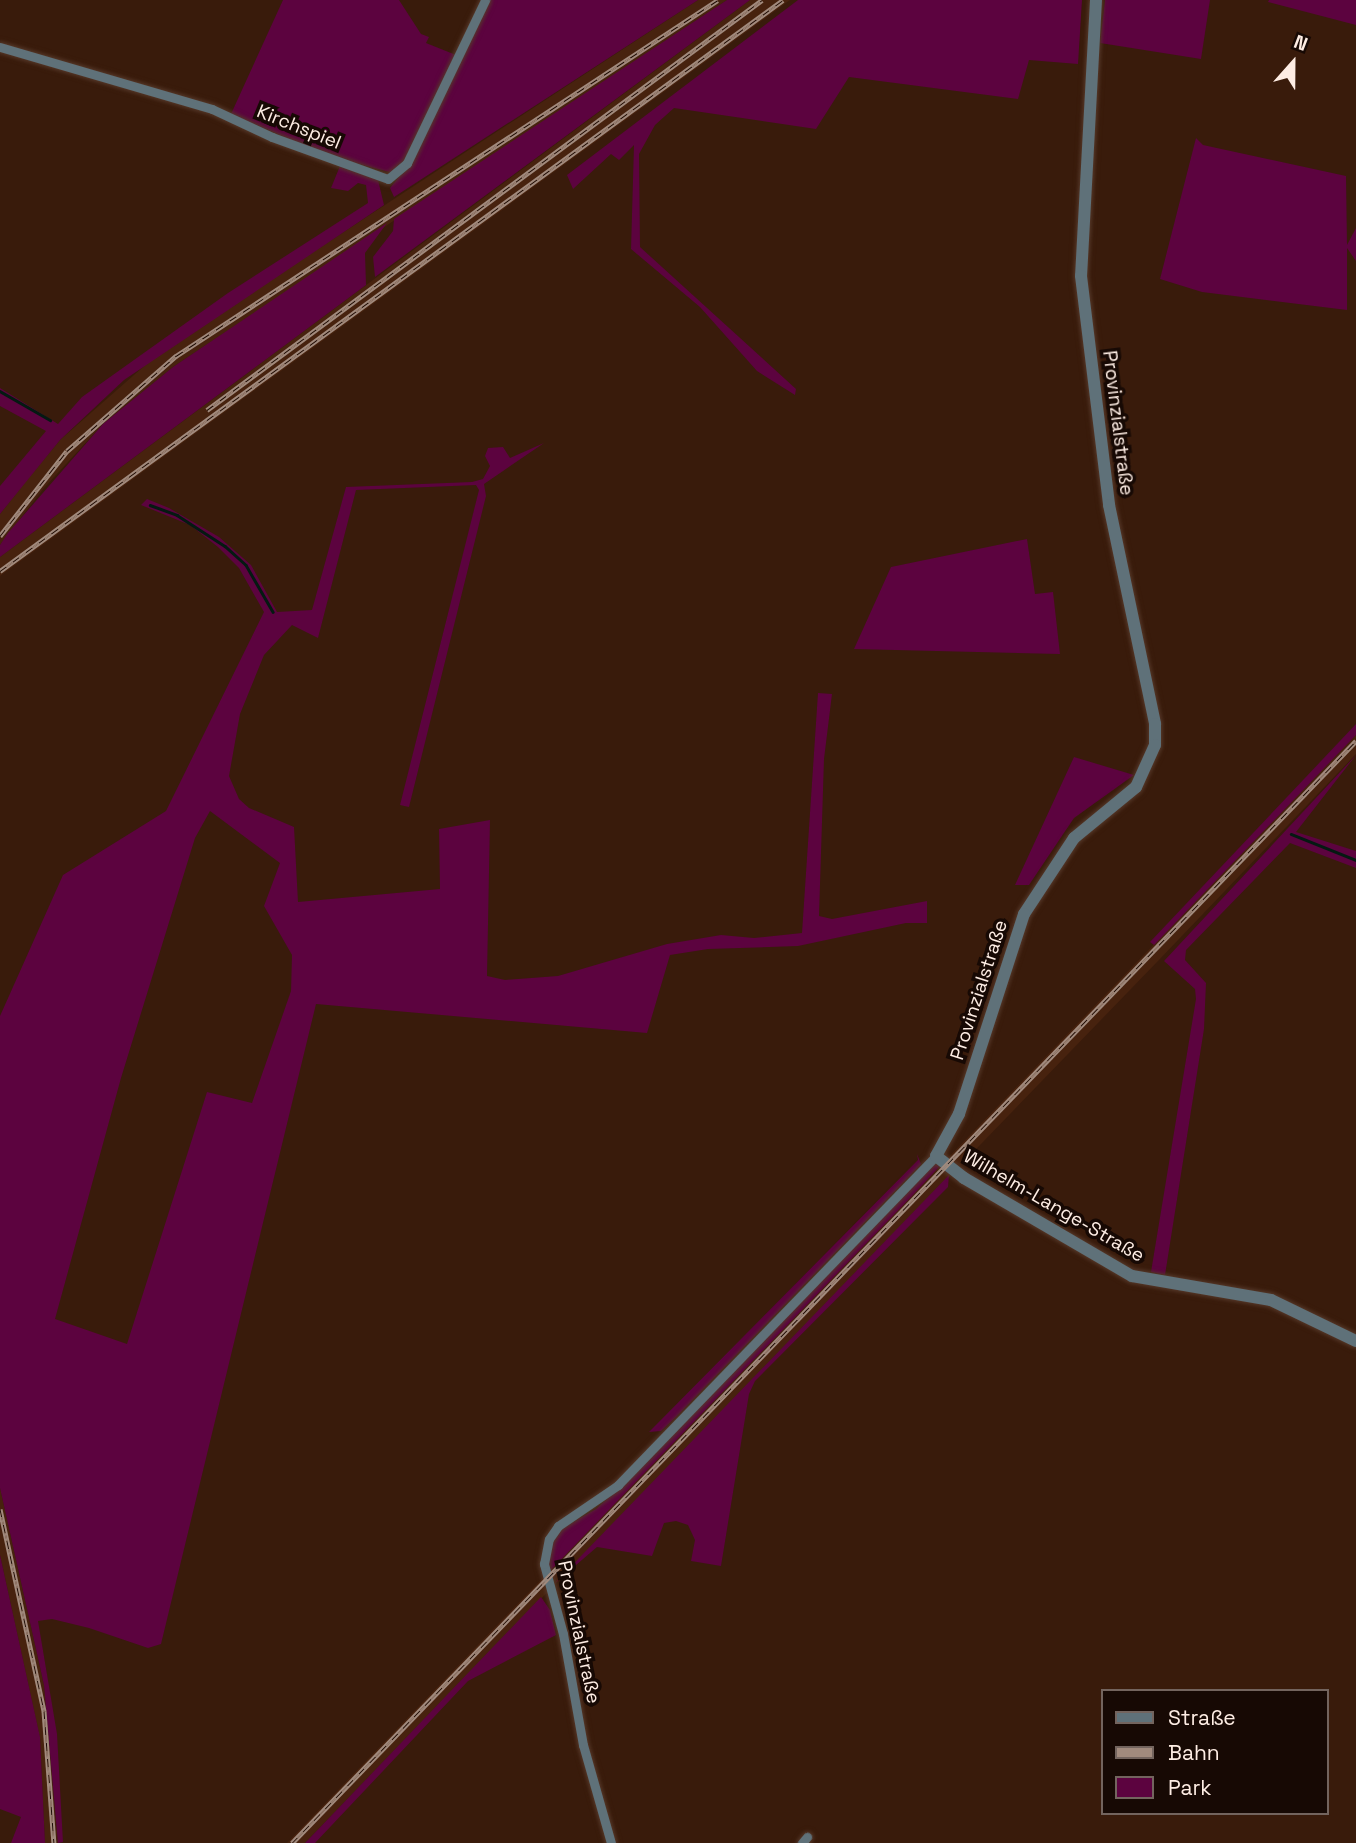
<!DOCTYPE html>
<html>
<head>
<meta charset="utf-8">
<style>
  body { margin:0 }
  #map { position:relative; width:1356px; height:1843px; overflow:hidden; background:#391b0b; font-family:"Space Grotesk",sans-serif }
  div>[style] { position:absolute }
  .built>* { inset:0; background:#47220e }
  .green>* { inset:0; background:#5c033f }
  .stream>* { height:2.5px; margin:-1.25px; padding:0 1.25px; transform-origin:1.25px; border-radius:1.25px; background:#041a12 }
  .roads { filter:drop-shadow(0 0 2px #553829) drop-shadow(0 0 2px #553829) }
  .minor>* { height:9px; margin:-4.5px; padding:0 4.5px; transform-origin:4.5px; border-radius:4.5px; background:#5f7179 }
  .tertiary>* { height:12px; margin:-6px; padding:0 6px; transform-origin:6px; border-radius:6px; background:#5f7179 }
  .rail>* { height:5px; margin-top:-2.5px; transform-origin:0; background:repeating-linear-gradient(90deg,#170904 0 8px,#a18a7d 0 16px); box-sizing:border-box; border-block:2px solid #a18a7d }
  span { translate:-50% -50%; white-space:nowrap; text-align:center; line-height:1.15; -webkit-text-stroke:7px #170904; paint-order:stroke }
  .street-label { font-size:19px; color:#feede4 }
  .legend { position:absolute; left:1101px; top:1689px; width:228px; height:126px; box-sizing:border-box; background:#170904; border:2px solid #73645e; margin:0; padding:9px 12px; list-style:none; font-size:21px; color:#feede4 }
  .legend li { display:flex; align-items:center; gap:14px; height:35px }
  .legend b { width:35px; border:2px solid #73645e }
  .north { position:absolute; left:1258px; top:28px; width:70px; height:70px; -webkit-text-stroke:5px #170904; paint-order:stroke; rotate:21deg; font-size:19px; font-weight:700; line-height:28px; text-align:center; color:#feede4 }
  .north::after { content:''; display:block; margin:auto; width:24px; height:32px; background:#feede4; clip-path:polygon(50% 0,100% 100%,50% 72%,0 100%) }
</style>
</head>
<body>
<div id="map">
  <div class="built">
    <i style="clip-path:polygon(698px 0,727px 0,173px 367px,103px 424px,44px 488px,0 545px,0 514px,27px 480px,60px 440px,159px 353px)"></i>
    <i style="clip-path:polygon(750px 0,790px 0,0 576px,0 557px)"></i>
    <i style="clip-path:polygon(1356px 735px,1356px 754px,1158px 961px,305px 1843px,287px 1843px)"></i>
    <i style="clip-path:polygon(0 1488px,44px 1685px,58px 1843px,45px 1843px,40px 1738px,0 1555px)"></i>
  </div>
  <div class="green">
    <i style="clip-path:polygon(283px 0,399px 0,421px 34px,429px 37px,426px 43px,456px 55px,404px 161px,393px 173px,329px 156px,231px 114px)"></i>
    <i style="clip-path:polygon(487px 0,698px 0,394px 197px,390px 188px,413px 159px)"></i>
    <i style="clip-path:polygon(727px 0,750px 0,375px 277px,373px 257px,393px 231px,394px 219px)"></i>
    <i style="clip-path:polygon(798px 0,1082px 0,1078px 64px,1029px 60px,1018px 99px,849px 77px,816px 129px,674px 108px,655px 125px,639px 154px,640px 247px,796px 389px,795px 395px,757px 371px,700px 307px,631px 249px,634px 145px,619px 160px,611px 154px,573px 189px,567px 175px)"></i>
    <i style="clip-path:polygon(1105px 0,1210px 0,1201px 59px,1100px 43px)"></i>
    <i style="clip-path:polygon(1269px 0,1356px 0,1356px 25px,1268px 2px)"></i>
    <i style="clip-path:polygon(1196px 138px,1203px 145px,1346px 176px,1347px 245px,1356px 228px,1356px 261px,1347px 248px,1347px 310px,1202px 292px,1160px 279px)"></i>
    <i style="clip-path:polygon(340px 166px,378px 180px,384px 205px,124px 380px,60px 440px,0 514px,0 486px,46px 431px,0 406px,0 388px,58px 424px,82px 397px,228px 293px,368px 203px,366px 185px,358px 183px,348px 191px,331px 188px)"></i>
    <i style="clip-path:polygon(387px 223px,365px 253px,366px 285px,0 557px,0 545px,8px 533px,103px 424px,173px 367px)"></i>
    <i style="clip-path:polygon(evenodd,544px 443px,484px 484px,486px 496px,409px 807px,400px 805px,479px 490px,476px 485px,356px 490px,318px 638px,292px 625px,264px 655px,240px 714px,229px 776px,239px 799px,249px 808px,294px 827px,298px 902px,440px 889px,439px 829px,490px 820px,487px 976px,505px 980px,558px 976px,667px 944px,721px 935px,754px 938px,802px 933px,818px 693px,832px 694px,824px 759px,819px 916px,832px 919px,927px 901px,927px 923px,906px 923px,798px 946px,708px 949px,670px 955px,647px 1033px,316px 1004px,161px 1644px,148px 1648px,89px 1628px,52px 1619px,38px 1621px,57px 1734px,63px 1842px,58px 1843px,44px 1685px,0 1488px,0 1016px,63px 875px,166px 811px,264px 612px,239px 568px,218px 547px,190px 525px,141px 505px,147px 499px,169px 508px,219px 537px,251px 565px,277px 612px,312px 610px,346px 487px,472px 482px,483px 479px,490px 466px,485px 456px,488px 448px,503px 447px,510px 458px,544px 443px,210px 811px,280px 863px,264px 906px,292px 955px,291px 991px,252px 1103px,207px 1092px,127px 1344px,55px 1319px,121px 1078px,195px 838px,210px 811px)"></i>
    <i style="clip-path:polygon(1027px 539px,1035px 594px,1053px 592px,1060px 654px,854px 649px,891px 567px)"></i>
    <i style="clip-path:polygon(1356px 724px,1356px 735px,1154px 945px,1150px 942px)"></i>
    <i style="clip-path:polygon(1356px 755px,1296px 832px,1356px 851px,1356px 868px,1290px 843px,1186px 950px,1185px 960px,1206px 983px,1204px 1029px,1165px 1275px,1151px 1272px,1196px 999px,1195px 989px,1164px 961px)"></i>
    <i style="clip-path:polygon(1074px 757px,1134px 775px,1074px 818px,1029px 885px,1015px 885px)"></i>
    <i style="clip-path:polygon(917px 1154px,921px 1164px,677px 1416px,661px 1431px,649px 1432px,918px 1160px)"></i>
    <i style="clip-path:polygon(936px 1164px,940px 1166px,913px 1195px,549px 1572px,549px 1546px,559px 1530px,596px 1509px,624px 1483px,929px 1165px)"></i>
    <i style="clip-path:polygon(949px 1175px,948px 1187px,755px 1381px,749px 1394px,721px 1566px,691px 1561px,695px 1540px,688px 1525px,676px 1521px,664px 1523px,652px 1556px,597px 1547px,554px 1584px)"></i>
    <i style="clip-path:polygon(0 1555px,40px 1737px,45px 1843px,11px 1843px,21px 1817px,0 1809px)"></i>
    <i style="clip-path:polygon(541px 1597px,550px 1610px,556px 1635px,468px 1681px,315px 1843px,305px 1843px)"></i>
  </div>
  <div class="stream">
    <i style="left:0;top:391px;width:58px;rotate:30.1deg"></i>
    <i style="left:150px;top:505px;width:29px;rotate:20deg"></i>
    <i style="left:177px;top:515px;width:57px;rotate:32.9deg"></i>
    <i style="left:225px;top:546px;width:28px;rotate:42deg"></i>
    <i style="left:246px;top:565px;width:54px;rotate:60.1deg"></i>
    <i style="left:1291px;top:834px;width:70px;rotate:21.8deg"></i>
  </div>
  <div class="roads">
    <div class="minor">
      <i style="left:0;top:47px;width:221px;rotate:16.3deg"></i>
      <i style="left:212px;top:109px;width:66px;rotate:25deg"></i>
      <i style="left:272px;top:137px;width:123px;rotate:19.9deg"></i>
      <i style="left:388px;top:179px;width:25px;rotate:-40deg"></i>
      <i style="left:407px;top:163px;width:181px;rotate:-64.4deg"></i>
      <i style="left:611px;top:1843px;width:102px;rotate:-105.9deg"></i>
      <i style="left:583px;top:1745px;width:113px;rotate:-100.2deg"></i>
      <i style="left:563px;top:1634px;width:73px;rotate:-105.2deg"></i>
      <i style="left:544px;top:1564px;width:25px;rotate:-79deg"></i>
      <i style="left:549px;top:1539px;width:16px;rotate:-55deg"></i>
      <i style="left:558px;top:1526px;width:73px;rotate:-34.3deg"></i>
      <i style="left:618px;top:1485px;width:458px;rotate:-46deg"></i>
      <i style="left:802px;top:1843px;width:8px;rotate:-50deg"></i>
    </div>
    <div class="tertiary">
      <i style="left:1096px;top:0;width:276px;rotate:93.1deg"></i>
      <i style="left:1081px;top:276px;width:231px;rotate:83deg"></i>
      <i style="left:1109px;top:505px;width:224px;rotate:78.1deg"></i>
      <i style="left:1155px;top:724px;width:21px;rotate:90deg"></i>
      <i style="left:1155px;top:745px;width:46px;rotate:114.3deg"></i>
      <i style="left:1136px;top:787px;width:80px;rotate:140.6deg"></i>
      <i style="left:1074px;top:838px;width:91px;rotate:123.3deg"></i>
      <i style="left:1024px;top:914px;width:210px;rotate:108deg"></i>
      <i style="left:959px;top:1114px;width:48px;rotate:118.7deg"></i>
      <i style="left:936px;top:1156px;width:36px;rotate:38deg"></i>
      <i style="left:964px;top:1178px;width:194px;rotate:30.3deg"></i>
      <i style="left:1132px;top:1276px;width:141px;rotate:9.8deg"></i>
      <i style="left:1271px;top:1300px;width:94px;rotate:25.8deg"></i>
    </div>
  </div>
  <div class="rail">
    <i style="left:207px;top:410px;width:690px;rotate:-36.45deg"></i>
    <i style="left:0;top:536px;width:108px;rotate:-51.8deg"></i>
    <i style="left:67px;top:451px;width:145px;rotate:-41.1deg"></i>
    <i style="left:176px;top:356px;width:648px;rotate:-33.3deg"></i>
    <i style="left:0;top:571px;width:969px;rotate:-36.1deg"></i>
    <i style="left:0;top:1509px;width:207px;rotate:77.7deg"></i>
    <i style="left:44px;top:1711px;width:132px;rotate:85.7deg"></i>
    <i style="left:292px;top:1843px;width:1532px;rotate:-46.01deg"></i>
  </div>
  <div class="street-label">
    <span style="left:299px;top:127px;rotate:22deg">Kirchspiel</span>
    <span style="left:1118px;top:423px;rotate:83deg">Provinzialstraße</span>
    <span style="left:979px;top:990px;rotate:-72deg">Provinzialstraße</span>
    <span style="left:1054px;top:1206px;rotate:30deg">Wilhelm-Lange-Straße</span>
    <span style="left:579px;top:1632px;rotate:78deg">Provinzialstraße</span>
  </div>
  <ul class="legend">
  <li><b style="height:9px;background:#5f7179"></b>Straße</li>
  <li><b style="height:9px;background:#a18a7d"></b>Bahn</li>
  <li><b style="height:19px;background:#5c033f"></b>Park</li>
  </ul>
  <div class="north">N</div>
</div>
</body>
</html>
